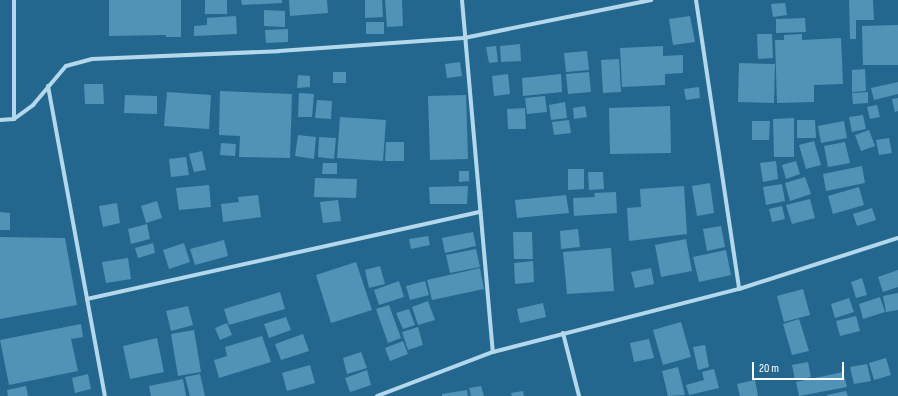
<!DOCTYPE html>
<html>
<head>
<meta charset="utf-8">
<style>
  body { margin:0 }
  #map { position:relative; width:898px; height:396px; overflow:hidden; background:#24678e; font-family:"Sofia Sans Condensed",sans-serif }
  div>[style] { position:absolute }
  .building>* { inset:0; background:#5093b6 }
  .minor>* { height:4px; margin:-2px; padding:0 2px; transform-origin:2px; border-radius:2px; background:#b3d8eb }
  span { translate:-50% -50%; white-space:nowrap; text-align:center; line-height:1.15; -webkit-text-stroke:3px #24678e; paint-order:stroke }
  .scale { position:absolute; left:752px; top:362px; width:92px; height:18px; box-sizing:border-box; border:2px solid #fff; border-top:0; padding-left:5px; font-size:12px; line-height:14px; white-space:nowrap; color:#fff; -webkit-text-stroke:3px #24678e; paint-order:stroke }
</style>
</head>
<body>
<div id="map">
  <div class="building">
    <i style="clip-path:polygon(109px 0,181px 0,181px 37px,166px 37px,166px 35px,109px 36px)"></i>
    <i style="clip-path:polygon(205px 0,227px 0,227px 14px,205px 14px)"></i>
    <i style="clip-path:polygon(241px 0,282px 0,282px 3px,242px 5px)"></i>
    <i style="clip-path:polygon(289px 0,327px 0,328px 13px,290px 16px)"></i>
    <i style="clip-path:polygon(365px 0,382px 0,383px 17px,365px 18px)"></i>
    <i style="clip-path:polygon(385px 0,402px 0,403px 26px,387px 27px)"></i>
    <i style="clip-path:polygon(849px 0,873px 0,874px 20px,856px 20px,856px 39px,850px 39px)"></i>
    <i style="clip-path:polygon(785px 3px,787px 15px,773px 17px,771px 4px)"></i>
    <i style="clip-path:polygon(264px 10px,285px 11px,285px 27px,264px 26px)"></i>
    <i style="clip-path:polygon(236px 16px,237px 34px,194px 36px,194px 26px,207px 25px,207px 18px)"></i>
    <i style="clip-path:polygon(690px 16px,695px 42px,673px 45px,669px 19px)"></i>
    <i style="clip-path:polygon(805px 18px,806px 32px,776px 33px,776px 19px)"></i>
    <i style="clip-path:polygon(366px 22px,384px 22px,384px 34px,366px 34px)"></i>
    <i style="clip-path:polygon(898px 25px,898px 65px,863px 65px,862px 26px)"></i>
    <i style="clip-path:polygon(288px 29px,288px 42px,266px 43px,265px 30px)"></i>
    <i style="clip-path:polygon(757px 34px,772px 34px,773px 58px,758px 59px)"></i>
    <i style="clip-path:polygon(802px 34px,802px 40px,841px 38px,843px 84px,814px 85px,814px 102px,777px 103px,775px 40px,784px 40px,784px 35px)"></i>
    <i style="clip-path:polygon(520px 44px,521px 61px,501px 62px,500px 46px)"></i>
    <i style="clip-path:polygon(496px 46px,498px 62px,489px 63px,486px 47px)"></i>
    <i style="clip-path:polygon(663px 46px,663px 56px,683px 55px,683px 73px,665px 74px,665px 85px,622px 87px,620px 48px)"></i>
    <i style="clip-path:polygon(587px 51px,589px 70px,566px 72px,564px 53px)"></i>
    <i style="clip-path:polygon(619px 59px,621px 92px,603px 93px,601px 60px)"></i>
    <i style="clip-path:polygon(460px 62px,462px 76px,447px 78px,445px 64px)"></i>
    <i style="clip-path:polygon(739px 63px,775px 64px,774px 103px,738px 102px)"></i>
    <i style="clip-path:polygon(865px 69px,866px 91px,852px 92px,852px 70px)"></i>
    <i style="clip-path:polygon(333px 72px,346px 72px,346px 83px,333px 83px)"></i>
    <i style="clip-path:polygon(589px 72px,591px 92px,568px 94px,566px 74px)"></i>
    <i style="clip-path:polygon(508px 74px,510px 94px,494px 96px,492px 76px)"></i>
    <i style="clip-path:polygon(561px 74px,562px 92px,523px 96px,522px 78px)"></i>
    <i style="clip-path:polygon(298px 75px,310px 76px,310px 87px,297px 88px)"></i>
    <i style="clip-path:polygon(898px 82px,898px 94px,874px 100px,871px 88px)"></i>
    <i style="clip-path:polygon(84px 84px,103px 84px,104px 104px,85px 104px)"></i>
    <i style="clip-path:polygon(699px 87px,700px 98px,686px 100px,684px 89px)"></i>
    <i style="clip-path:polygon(220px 91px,292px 94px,290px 158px,239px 157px,240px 136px,219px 135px)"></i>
    <i style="clip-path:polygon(167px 92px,211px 95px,209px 129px,164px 126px)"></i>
    <i style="clip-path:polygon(868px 92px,868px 103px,853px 104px,852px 93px)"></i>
    <i style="clip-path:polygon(299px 93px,314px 94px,312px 117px,298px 117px)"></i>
    <i style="clip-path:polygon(125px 95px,157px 96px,157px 114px,124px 113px)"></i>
    <i style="clip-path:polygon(466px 95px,468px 159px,430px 160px,428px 96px)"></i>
    <i style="clip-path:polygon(545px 96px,547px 112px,527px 114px,525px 98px)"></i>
    <i style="clip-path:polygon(898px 98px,898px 111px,895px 112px,892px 99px)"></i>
    <i style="clip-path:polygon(317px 100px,332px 101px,331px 119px,315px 118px)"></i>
    <i style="clip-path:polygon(565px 102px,567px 118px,551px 120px,549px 105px)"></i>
    <i style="clip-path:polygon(877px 105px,880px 117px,870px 119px,867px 107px)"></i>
    <i style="clip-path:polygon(585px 106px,587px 117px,574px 119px,573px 108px)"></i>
    <i style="clip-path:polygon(670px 106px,671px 153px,610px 154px,609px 108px)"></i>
    <i style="clip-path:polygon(525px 108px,526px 129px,508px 129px,507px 109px)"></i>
    <i style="clip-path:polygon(863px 115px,866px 129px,852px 132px,849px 117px)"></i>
    <i style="clip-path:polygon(340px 117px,386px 120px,383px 161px,337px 158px)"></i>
    <i style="clip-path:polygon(794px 118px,794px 157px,774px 157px,773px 119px)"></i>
    <i style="clip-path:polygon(569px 120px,571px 133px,554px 135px,552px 122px)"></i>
    <i style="clip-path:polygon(797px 120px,815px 120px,816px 138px,797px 138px)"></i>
    <i style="clip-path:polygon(752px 121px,770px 121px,769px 140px,752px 140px)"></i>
    <i style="clip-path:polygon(844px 121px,847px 138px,821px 143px,818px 126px)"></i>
    <i style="clip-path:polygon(869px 130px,875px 146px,861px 151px,855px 135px)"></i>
    <i style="clip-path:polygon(298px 135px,316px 137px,314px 159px,295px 156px)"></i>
    <i style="clip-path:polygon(319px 137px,336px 138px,334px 159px,318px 157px)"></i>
    <i style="clip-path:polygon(889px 138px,892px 153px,879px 155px,876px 140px)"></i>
    <i style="clip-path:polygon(814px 141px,821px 165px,806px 169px,799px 145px)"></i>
    <i style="clip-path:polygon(386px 142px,404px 142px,404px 161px,385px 161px)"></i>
    <i style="clip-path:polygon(845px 142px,850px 163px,828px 167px,824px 146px)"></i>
    <i style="clip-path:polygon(221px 143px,236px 144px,235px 156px,220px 155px)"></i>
    <i style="clip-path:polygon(202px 151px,206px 170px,194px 172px,189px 154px)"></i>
    <i style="clip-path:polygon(186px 157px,189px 175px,171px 177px,169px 159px)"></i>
    <i style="clip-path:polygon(776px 161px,778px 179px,763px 182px,760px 163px)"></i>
    <i style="clip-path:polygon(796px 161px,800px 174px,786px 179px,782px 165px)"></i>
    <i style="clip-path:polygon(323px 163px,337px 163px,337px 174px,322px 174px)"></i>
    <i style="clip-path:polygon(862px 166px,865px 183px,826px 191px,823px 174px)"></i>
    <i style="clip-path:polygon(568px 169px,584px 169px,584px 189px,568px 190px)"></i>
    <i style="clip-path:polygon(459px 171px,469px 171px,469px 181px,459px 182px)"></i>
    <i style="clip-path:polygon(588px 172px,603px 172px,604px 189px,589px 190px)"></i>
    <i style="clip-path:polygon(805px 177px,811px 194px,790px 201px,785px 183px)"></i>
    <i style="clip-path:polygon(315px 178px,357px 179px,356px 198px,314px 197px)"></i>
    <i style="clip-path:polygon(710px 183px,714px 213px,697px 216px,692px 186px)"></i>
    <i style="clip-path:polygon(782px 184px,785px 201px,766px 205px,763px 187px)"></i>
    <i style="clip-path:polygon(209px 185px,211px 207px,179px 210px,176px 188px)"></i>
    <i style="clip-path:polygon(468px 186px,467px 204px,430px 204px,429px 187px)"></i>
    <i style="clip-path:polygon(684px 186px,687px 234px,629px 241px,627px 208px,641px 207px,640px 189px)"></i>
    <i style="clip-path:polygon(859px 187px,864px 205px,833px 214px,828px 196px)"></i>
    <i style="clip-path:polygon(616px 192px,617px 213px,574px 216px,573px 198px,595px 197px,594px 193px)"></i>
    <i style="clip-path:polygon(258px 195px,261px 217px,223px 222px,221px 204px,239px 202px,238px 197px)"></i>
    <i style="clip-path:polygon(566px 195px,569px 213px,517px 218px,515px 200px)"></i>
    <i style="clip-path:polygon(810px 199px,815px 218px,792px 224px,786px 205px)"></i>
    <i style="clip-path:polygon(338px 200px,341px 221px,323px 223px,320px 202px)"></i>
    <i style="clip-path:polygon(157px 201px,162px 218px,146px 223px,141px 206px)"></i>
    <i style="clip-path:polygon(117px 203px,120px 223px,103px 227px,99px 206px)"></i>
    <i style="clip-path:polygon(782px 206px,785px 219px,772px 222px,769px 209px)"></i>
    <i style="clip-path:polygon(872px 208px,876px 220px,857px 226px,853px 214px)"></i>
    <i style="clip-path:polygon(0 212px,10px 213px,10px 230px,0 230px)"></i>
    <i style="clip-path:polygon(147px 224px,150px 239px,131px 244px,128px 229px)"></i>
    <i style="clip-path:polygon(721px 226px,725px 247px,707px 251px,703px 229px)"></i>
    <i style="clip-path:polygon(578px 229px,580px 247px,561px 249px,560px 231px)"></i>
    <i style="clip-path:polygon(473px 232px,476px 246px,445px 253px,442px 238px)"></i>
    <i style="clip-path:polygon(513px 232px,532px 232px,533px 259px,514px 259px)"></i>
    <i style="clip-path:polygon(428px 236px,430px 245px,411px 249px,409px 239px)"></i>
    <i style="clip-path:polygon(0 237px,65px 238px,77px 305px,0 319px)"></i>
    <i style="clip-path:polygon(686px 239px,692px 271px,661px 277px,655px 245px)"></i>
    <i style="clip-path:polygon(224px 240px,228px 256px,195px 265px,190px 249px)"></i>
    <i style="clip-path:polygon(153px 243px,155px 253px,138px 258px,135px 248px)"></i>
    <i style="clip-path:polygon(184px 243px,190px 262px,169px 269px,163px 250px)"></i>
    <i style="clip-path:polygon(611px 248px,614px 291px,567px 294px,563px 252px)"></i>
    <i style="clip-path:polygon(476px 249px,480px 267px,450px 273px,446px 255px)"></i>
    <i style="clip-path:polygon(726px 250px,731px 275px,699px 282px,693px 257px)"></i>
    <i style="clip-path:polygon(128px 258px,131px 279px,106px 283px,102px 262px)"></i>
    <i style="clip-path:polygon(533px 261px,534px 282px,515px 284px,514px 263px)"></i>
    <i style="clip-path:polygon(356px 262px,372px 310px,331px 323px,316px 275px)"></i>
    <i style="clip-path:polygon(380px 266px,385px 284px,369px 288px,365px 270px)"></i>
    <i style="clip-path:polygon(480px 268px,484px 289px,432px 300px,427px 280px)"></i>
    <i style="clip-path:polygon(651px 268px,654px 284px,635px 288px,631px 272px)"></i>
    <i style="clip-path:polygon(898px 270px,898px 287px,883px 292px,878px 277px)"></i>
    <i style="clip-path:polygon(862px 278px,867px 295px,856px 298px,851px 282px)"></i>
    <i style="clip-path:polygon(399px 281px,404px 297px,379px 305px,374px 290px)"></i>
    <i style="clip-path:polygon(425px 281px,429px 295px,410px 300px,406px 286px)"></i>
    <i style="clip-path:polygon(803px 289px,810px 315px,784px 322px,777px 296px)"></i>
    <i style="clip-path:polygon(280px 292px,285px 309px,229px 325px,224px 309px)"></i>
    <i style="clip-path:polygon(898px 293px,898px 310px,886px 312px,883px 296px)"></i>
    <i style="clip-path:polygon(880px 297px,885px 312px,863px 319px,859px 304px)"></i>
    <i style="clip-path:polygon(849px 298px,854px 312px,835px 318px,831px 304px)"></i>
    <i style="clip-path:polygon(428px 301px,435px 320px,418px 325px,412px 307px)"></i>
    <i style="clip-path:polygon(543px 303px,546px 317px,520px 323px,517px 309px)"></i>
    <i style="clip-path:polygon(389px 305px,401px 338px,388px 343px,376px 309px)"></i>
    <i style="clip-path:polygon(188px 306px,193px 325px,171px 331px,166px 311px)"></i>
    <i style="clip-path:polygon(409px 309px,415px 325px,403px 329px,396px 313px)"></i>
    <i style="clip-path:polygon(856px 316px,860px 331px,840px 336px,836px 321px)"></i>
    <i style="clip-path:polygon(286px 317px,291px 330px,269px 338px,264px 324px)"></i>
    <i style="clip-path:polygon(799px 319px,809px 351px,792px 355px,783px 324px)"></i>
    <i style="clip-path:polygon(681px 322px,691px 357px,663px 365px,653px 330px)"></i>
    <i style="clip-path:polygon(227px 323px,232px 335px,220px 340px,215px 328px)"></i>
    <i style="clip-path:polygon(81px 324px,83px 337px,71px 339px,78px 371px,9px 385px,0 340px)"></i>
    <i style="clip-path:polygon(418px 327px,423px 345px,408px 350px,402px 332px)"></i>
    <i style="clip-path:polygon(194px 330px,201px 372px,178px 376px,171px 334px)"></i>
    <i style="clip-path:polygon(303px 334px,309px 351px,281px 360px,275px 344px)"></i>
    <i style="clip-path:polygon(262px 336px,271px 362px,219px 378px,214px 360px,227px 356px,225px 347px)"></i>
    <i style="clip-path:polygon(157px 338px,164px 372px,130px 379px,123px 346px)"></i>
    <i style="clip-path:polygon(649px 339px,654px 358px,634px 362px,630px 343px)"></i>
    <i style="clip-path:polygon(403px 341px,408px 354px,390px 361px,385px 348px)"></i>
    <i style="clip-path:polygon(705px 345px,709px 367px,698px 370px,693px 347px)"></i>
    <i style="clip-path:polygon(361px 352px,367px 368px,347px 374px,343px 358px)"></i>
    <i style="clip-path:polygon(886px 358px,891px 375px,874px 380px,869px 363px)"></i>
    <i style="clip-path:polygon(808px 362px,811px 377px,795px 380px,792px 365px)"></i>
    <i style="clip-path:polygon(867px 364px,871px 381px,854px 384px,850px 367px)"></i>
    <i style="clip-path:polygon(310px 365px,315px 383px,287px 391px,282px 373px)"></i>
    <i style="clip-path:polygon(678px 367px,685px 395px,668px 396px,662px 371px)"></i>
    <i style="clip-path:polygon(714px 369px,719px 388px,689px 395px,686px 385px,704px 380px,702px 372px)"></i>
    <i style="clip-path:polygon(367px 370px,371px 385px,350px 392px,345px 378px)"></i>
    <i style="clip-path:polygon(843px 372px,847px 387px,799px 396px,796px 382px)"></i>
    <i style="clip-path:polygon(88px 374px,91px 389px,75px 393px,72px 378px)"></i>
    <i style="clip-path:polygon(200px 374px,205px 396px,190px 396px,185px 377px)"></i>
    <i style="clip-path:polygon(183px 379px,186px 396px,151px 396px,149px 386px)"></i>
    <i style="clip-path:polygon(755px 380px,758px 396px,740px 396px,737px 384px)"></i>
    <i style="clip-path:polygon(26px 386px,28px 396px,8px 396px,7px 390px)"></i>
    <i style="clip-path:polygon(481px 386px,484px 396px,471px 396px,469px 388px)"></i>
    <i style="clip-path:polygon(467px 390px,468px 396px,442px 396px,442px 394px)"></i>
    <i style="clip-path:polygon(523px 391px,524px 396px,512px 396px,511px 393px)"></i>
    <i style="clip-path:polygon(846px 391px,848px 396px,827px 396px,827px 395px)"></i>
  </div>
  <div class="minor">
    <i style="left:462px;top:0;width:353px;rotate:85deg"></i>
    <i style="left:696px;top:0;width:292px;rotate:81.5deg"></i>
    <i style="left:48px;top:86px;width:315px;rotate:79.6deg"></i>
    <i style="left:14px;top:119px;width:119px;rotate:-90deg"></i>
    <i style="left:0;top:120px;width:14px;rotate:-4deg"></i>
    <i style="left:14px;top:119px;width:24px;rotate:-36deg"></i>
    <i style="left:33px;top:105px;width:51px;rotate:-49.8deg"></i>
    <i style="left:66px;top:66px;width:27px;rotate:-15deg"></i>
    <i style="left:92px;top:59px;width:187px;rotate:-2.4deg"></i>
    <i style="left:279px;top:51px;width:185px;rotate:-4deg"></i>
    <i style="left:464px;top:38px;width:191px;rotate:-11.5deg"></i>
    <i style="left:87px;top:299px;width:403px;rotate:-12.5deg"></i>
    <i style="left:563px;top:333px;width:65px;rotate:75.7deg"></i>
    <i style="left:377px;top:396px;width:124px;rotate:-20.8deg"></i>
    <i style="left:493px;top:352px;width:254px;rotate:-14.4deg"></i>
    <i style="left:739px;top:289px;width:167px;rotate:-17.8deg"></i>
  </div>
  <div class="scale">20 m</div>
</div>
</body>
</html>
